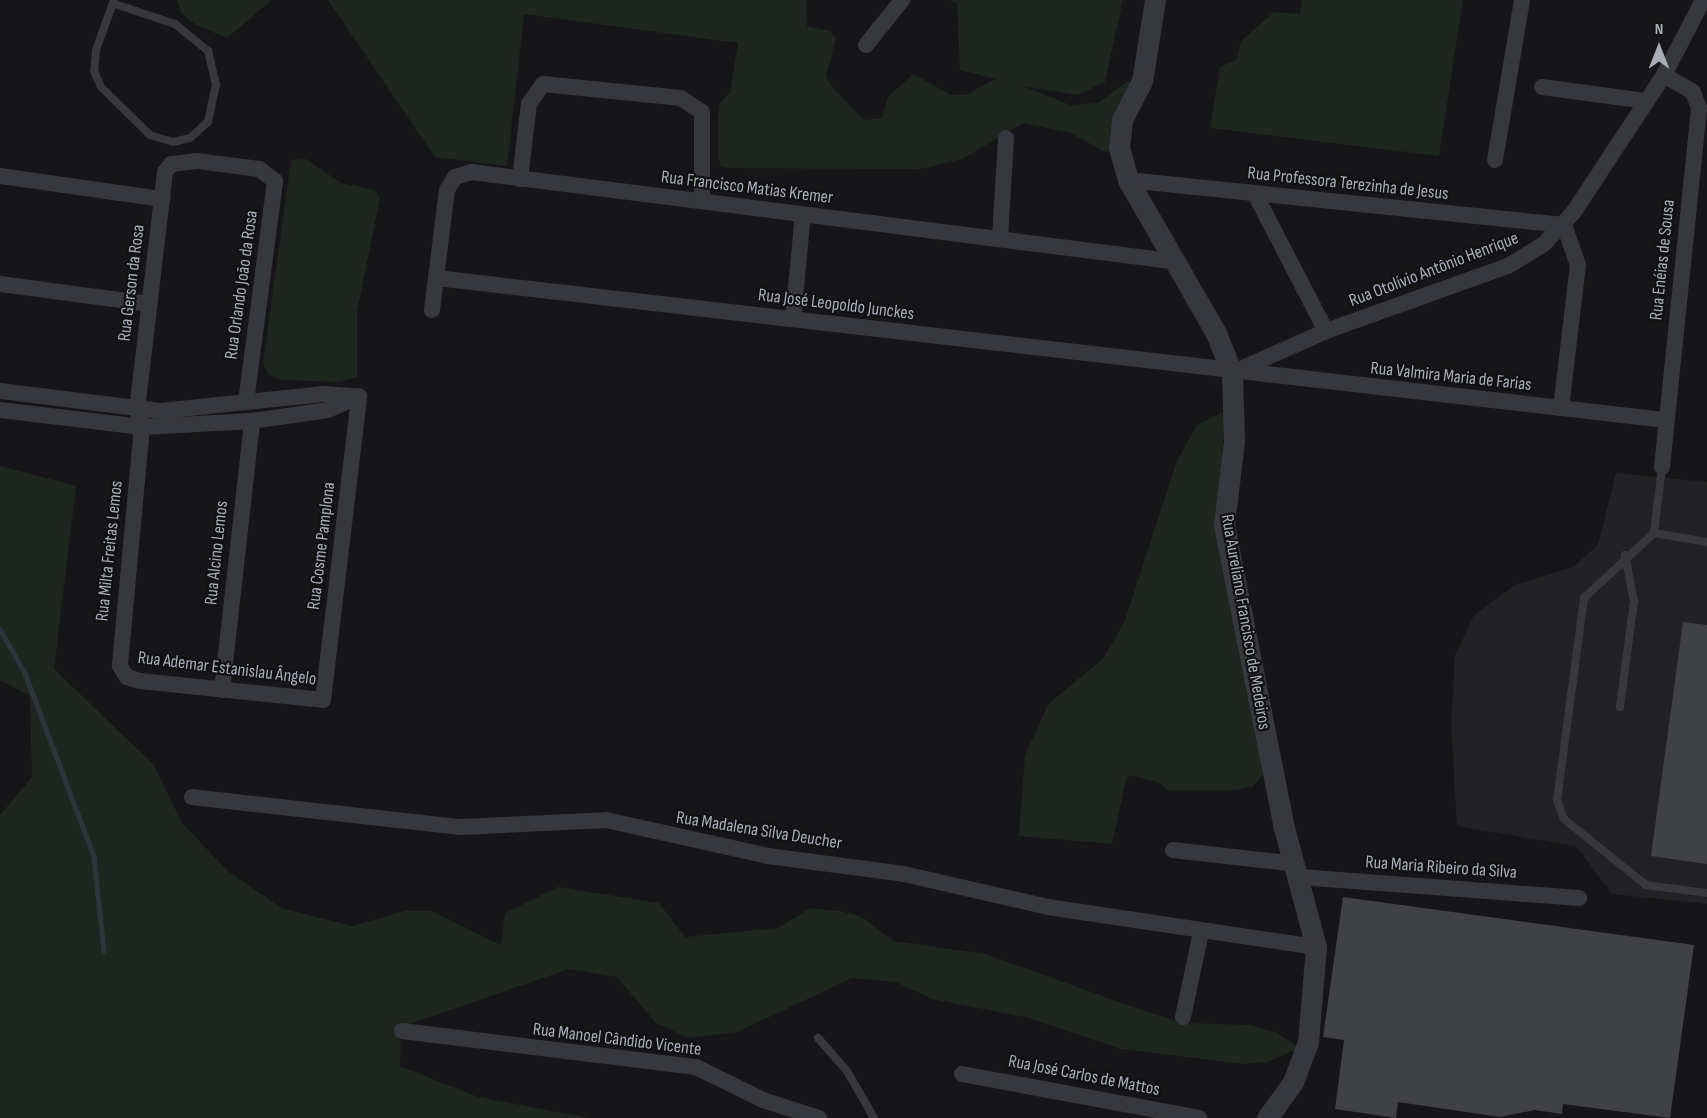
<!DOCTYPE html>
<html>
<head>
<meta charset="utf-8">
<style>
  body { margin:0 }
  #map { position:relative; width:1707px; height:1118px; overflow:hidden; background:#161618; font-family:"Sofia Sans Condensed",sans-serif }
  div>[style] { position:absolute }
  .built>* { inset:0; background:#222225 }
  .green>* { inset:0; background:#1e261f }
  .stream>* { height:4.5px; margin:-2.25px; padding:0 2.25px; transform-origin:2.25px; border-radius:2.25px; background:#2c353c }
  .building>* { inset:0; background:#404145 }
  .service>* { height:8px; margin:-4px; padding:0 4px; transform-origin:4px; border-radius:4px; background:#37383d }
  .minor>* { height:16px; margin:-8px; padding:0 8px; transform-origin:8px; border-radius:8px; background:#37383d }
  .tertiary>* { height:21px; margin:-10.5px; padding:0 10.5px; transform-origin:10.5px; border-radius:10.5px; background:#37383d }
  span { translate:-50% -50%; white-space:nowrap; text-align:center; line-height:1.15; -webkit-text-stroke:4.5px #111113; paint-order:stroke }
  .street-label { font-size:18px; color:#a8adb8 }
  .north { position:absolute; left:1629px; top:18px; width:60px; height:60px; -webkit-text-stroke:4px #111113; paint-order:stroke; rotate:0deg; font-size:16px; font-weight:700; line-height:24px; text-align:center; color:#a8adb8 }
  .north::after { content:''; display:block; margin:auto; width:21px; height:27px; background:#a8adb8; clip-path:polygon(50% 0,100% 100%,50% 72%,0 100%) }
</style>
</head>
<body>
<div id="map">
  <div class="built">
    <i style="clip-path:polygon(1616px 473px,1707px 482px,1707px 904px,1612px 894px,1576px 846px,1457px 826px,1451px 724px,1455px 656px,1474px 615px,1515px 585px,1573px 567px,1598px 545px)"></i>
  </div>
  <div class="green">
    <i style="clip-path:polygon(177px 0,272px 0,227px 38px,196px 25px,181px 13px)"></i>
    <i style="clip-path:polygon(328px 0,806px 0,807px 26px,830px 31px,836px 38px,826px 75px,830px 85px,864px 120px,882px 118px,888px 97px,913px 74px,951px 95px,965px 95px,996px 79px,960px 70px,957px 3px,949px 0,1123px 0,1105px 82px,1077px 95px,1023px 86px,1070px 105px,1098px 103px,1128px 81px,1133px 85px,1111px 150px,1105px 152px,1071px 133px,1023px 123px,962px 159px,920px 169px,730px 168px,721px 166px,718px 157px,718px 119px,720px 103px,730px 93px,738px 43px,524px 14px,507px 166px,435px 157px)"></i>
    <i style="clip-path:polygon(1302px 0,1463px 0,1439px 156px,1210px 128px,1220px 67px,1236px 60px,1241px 41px,1274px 12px,1300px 14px)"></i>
    <i style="clip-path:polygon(306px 159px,341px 183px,375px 190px,380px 198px,357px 312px,357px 377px,339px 382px,281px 380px,269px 375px,263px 364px,291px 160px)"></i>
    <i style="clip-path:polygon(1225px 411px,1221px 482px,1265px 773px,1252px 787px,1235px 790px,1167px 790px,1158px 782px,1127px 775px,1112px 844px,1019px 836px,1025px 755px,1049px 703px,1103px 659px,1124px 623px,1177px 461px,1197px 425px)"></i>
    <i style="clip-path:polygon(0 466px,76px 486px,54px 669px,153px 764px,182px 823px,228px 871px,281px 908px,352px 926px,405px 911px,431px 911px,501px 945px,505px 913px,558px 887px,659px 903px,685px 937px,778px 928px,811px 908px,839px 911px,860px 916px,894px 941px,985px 954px,1147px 1012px,1184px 1023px,1250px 1025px,1276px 1032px,1299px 1048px,1268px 1062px,1243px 1064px,1121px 1049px,1025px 1017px,932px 999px,896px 982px,852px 978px,737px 1032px,688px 1038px,656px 1023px,617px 977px,569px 969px,401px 1027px,400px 1066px,478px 1097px,589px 1118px,0 1118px,0 815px,32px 777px,30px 696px,0 680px)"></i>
  </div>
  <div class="stream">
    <i style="left:0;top:629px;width:51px;rotate:60.4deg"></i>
    <i style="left:25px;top:673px;width:197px;rotate:69.4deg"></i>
    <i style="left:94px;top:857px;width:94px;rotate:83.9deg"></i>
  </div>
  <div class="building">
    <i style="clip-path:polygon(1683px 622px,1707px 625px,1707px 864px,1651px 856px)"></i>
    <i style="clip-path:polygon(1343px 897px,1694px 945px,1670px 1118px,1563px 1104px,1562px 1114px,1535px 1110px,1500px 1117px,1398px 1102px,1396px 1118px,1335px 1109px,1344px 1040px,1323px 1037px)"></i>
  </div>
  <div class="service">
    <i style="left:114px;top:0;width:53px;rotate:109.8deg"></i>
    <i style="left:96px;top:50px;width:21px;rotate:95deg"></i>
    <i style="left:94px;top:71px;width:17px;rotate:66deg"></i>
    <i style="left:101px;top:87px;width:69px;rotate:44.4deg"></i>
    <i style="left:150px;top:135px;width:24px;rotate:17deg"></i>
    <i style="left:173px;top:142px;width:17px;rotate:-13deg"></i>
    <i style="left:190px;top:138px;width:24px;rotate:-42deg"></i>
    <i style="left:208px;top:122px;width:38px;rotate:-78deg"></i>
    <i style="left:216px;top:85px;width:35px;rotate:-103deg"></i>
    <i style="left:208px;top:51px;width:43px;rotate:-140.7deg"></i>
    <i style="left:175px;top:24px;width:63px;rotate:-161.6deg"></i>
    <i style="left:1662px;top:467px;width:66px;rotate:96.9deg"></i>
    <i style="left:1654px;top:533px;width:54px;rotate:9.6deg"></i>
    <i style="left:1654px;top:533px;width:96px;rotate:137.1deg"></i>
    <i style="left:1584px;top:598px;width:204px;rotate:97.6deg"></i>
    <i style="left:1557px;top:800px;width:20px;rotate:70deg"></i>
    <i style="left:1564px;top:819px;width:105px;rotate:38.8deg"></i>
    <i style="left:1646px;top:885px;width:62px;rotate:7.5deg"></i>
    <i style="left:1620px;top:707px;width:107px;rotate:-82.5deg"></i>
    <i style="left:1634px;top:601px;width:47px;rotate:-101.1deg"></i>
    <i style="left:818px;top:1038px;width:44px;rotate:48.7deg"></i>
    <i style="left:847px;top:1071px;width:54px;rotate:60.1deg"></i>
  </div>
  <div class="minor">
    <i style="left:866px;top:45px;width:58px;rotate:-51.3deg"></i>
    <i style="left:1542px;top:87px;width:104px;rotate:7.7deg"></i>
    <i style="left:1495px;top:160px;width:162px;rotate:-80.4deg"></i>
    <i style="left:0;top:176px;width:164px;rotate:8.1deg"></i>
    <i style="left:520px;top:179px;width:76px;rotate:-83.2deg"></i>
    <i style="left:529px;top:104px;width:24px;rotate:-55deg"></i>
    <i style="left:543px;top:84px;width:139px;rotate:5.8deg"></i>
    <i style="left:681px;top:98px;width:25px;rotate:34deg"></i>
    <i style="left:702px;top:112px;width:89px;rotate:90deg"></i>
    <i style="left:1128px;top:180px;width:438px;rotate:5.9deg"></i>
    <i style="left:1564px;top:225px;width:42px;rotate:70.7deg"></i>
    <i style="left:1578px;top:265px;width:144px;rotate:96.8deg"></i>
    <i style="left:1255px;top:194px;width:154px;rotate:62.6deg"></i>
    <i style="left:1000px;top:239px;width:101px;rotate:-86.6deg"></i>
    <i style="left:436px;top:278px;width:1238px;rotate:6.59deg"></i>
    <i style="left:0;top:284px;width:150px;rotate:7.6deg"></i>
    <i style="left:432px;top:310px;width:121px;rotate:-82.9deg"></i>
    <i style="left:447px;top:190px;width:15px;rotate:-58deg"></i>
    <i style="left:455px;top:177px;width:17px;rotate:-17deg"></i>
    <i style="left:471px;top:172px;width:706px;rotate:7.25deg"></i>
    <i style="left:793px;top:319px;width:105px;rotate:-84.6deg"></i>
    <i style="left:1234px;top:372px;width:101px;rotate:-24deg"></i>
    <i style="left:1326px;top:331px;width:193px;rotate:-19.7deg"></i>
    <i style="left:1508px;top:266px;width:42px;rotate:-31.4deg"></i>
    <i style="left:1544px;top:244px;width:42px;rotate:-46.9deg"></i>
    <i style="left:1573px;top:213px;width:165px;rotate:-56.6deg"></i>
    <i style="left:1664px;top:75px;width:85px;rotate:-62.5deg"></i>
    <i style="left:0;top:391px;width:162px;rotate:7.1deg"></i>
    <i style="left:161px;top:411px;width:164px;rotate:-6deg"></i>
    <i style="left:324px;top:394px;width:31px;rotate:4deg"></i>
    <i style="left:246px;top:402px;width:223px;rotate:-82.5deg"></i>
    <i style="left:275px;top:181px;width:20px;rotate:-143deg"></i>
    <i style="left:259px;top:169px;width:63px;rotate:-172.6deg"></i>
    <i style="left:197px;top:161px;width:26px;rotate:173deg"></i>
    <i style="left:171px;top:164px;width:10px;rotate:127deg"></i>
    <i style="left:165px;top:172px;width:239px;rotate:96.7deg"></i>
    <i style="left:137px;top:409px;width:19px;rotate:74deg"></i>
    <i style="left:142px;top:427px;width:240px;rotate:95.3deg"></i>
    <i style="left:120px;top:666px;width:13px;rotate:58deg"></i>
    <i style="left:127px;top:677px;width:14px;rotate:17deg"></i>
    <i style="left:140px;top:681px;width:184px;rotate:5.9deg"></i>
    <i style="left:323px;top:700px;width:306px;rotate:-83.2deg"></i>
    <i style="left:0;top:410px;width:143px;rotate:6.8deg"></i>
    <i style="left:142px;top:427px;width:110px;rotate:-3.1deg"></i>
    <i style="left:252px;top:421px;width:77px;rotate:-8.2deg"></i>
    <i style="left:328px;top:410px;width:34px;rotate:-24deg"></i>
    <i style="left:1662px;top:467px;width:361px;rotate:-84.1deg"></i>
    <i style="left:1699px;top:108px;width:17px;rotate:-111deg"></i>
    <i style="left:1693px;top:92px;width:34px;rotate:-150deg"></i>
    <i style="left:222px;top:690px;width:271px;rotate:-83.6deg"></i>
    <i style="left:192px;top:797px;width:270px;rotate:6.4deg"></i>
    <i style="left:460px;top:827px;width:146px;rotate:-2.7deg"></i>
    <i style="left:606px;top:820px;width:166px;rotate:12.5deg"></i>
    <i style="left:768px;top:856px;width:137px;rotate:7.5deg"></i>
    <i style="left:904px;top:874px;width:148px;rotate:12.9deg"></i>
    <i style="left:1048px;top:907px;width:271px;rotate:8.5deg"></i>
    <i style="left:1173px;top:850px;width:123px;rotate:6.5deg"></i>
    <i style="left:1300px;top:877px;width:280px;rotate:4.3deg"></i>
    <i style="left:1183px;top:1017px;width:87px;rotate:-78deg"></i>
    <i style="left:402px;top:1031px;width:296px;rotate:7deg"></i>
    <i style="left:696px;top:1067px;width:75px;rotate:26.2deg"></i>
    <i style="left:763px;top:1100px;width:59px;rotate:17.8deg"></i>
    <i style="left:962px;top:1074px;width:241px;rotate:10.5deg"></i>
  </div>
  <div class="tertiary">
    <i style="left:1155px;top:0;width:82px;rotate:99.1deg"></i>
    <i style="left:1142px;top:81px;width:44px;rotate:117.1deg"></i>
    <i style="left:1122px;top:120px;width:28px;rotate:96deg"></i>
    <i style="left:1119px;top:148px;width:33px;rotate:74deg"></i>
    <i style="left:1128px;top:180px;width:177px;rotate:60.1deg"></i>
    <i style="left:1216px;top:333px;width:43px;rotate:68.2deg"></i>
    <i style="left:1232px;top:373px;width:68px;rotate:88.3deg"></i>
    <i style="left:1234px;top:441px;width:85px;rotate:96.8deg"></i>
    <i style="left:1224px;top:525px;width:309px;rotate:78.8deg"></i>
    <i style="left:1284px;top:828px;width:123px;rotate:74.9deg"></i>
    <i style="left:1316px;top:947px;width:95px;rotate:94.8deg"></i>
    <i style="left:1308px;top:1042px;width:43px;rotate:110.6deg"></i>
    <i style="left:1293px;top:1082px;width:44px;rotate:125.8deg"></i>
  </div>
  <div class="street-label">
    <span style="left:1348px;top:184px;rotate:6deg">Rua Professora Terezinha de Jesus</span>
    <span style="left:747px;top:188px;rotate:7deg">Rua Francisco Matias Kremer</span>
    <span style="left:1663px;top:260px;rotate:-84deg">Rua Enéias de Sousa</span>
    <span style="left:1434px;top:270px;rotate:-21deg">Rua Otolívio Antônio Henrique</span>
    <span style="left:132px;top:283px;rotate:-83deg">Rua Gerson da Rosa</span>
    <span style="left:242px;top:285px;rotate:-82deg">Rua Orlando João da Rosa</span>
    <span style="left:836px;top:305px;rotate:7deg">Rua José Leopoldo Junckes</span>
    <span style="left:1451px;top:377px;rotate:6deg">Rua Valmira Maria de Farias</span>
    <span style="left:322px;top:546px;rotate:-83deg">Rua Cosme Pamplona</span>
    <span style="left:110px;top:551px;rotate:-84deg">Rua Milta Freitas Lemos</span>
    <span style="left:217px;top:553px;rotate:-84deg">Rua Alcino Lemos</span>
    <span style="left:1245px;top:622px;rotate:80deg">Rua Aureliano Francisco de Medeiros</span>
    <span style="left:227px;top:669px;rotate:7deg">Rua Ademar Estanislau Ângelo</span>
    <span style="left:759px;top:831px;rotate:9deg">Rua Madalena Silva Deucher</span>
    <span style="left:1441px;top:868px;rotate:4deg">Rua Maria Ribeiro da Silva</span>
    <span style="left:617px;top:1040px;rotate:7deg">Rua Manoel Cândido Vicente</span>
    <span style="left:1084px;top:1076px;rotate:11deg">Rua José Carlos de Mattos</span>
  </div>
  <div class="north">N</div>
</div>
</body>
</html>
